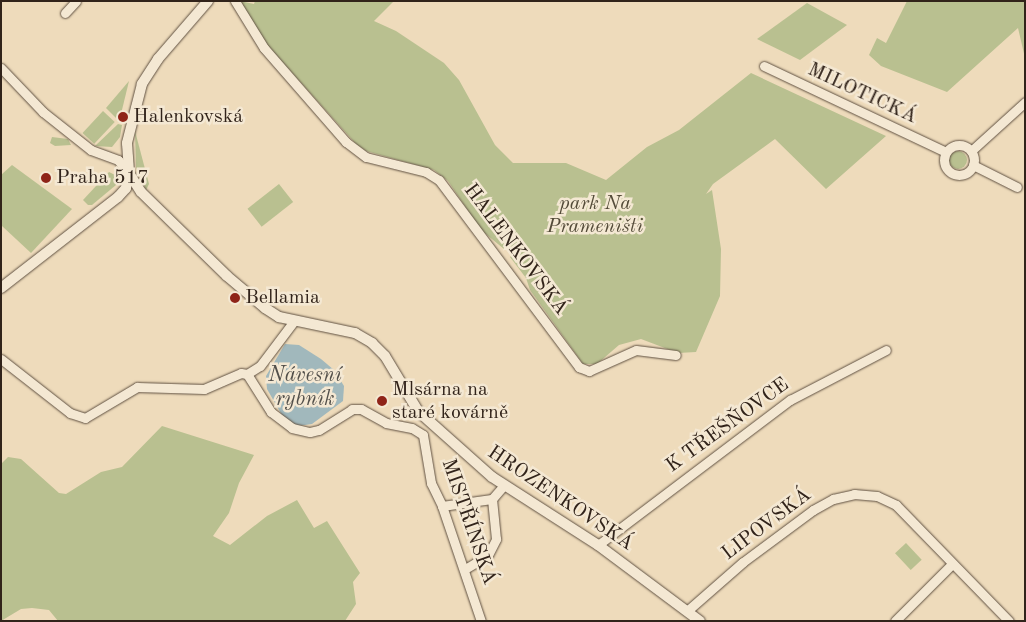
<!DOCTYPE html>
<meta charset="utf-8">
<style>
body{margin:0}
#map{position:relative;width:1026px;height:622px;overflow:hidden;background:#eedbbb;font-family:"Old Standard TT",serif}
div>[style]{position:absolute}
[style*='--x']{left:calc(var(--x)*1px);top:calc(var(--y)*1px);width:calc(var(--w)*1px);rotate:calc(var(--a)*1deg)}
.green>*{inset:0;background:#b9c090;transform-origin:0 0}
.round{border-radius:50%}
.water>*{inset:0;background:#a1b8bc}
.roads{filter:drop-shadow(0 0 1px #605142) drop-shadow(0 0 1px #605142)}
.minor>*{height:9px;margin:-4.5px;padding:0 4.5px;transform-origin:4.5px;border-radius:4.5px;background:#f4e8d3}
.minor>.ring{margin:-4.5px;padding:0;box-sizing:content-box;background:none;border:9px solid #f4e8d3;border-radius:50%}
.tertiary>*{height:10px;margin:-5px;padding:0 5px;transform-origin:5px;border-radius:5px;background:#f4e8d3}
.dots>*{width:14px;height:14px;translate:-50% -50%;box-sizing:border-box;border:2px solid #f4e8d3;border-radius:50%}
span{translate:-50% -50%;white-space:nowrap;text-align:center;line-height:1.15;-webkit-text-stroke:5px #f4e8d3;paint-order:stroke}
.street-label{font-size:20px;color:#31231a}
.poi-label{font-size:20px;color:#31231a}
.left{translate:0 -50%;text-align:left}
.park-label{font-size:20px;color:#534a38;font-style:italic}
.water-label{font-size:21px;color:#53504b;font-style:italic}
.frame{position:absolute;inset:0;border:2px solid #31231a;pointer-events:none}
</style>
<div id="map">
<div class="green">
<div style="clip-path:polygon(240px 1px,254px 4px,255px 1px,394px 1px,374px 21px,396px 31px,444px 63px,459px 80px,495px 145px,513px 163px,566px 163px,606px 180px,647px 147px,679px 130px,751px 73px,886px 136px,826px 189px,775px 139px,713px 184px,706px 194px,712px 190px,721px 249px,720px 296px,696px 352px,678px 353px,641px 339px,619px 345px,597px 364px,583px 364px,530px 290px,526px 278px,510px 257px,515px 253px,508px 247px,504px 249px,481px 230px,448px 181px,434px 170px,366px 151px,356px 144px,268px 46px)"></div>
<div style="clip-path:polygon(907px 1px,1025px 1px,1025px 58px,1018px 28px,947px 92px,881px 66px,869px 55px,877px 38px,886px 43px)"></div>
<div style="clip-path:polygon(807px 3px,847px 25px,800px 60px,757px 39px)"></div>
<div style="clip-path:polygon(129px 81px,121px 114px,116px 118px,106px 108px)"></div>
<div style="left:103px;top:111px;width:16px;height:30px;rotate:43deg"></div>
<div style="clip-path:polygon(118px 124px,122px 125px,120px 137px,112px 147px,95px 146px)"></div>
<div style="clip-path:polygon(135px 131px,149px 184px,146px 190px,136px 167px)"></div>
<div style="clip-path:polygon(52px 137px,68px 139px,71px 145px,55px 146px,50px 143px)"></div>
<div class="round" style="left:949px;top:151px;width:18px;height:18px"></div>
<div style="clip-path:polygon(12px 165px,72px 209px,31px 253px,2px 226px,1px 175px)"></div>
<div style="clip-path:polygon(109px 172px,119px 177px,116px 185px,92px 205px,88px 205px,83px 200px)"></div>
<div style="left:279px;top:184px;width:23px;height:40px;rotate:52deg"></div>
<div style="clip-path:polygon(162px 426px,254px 455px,239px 483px,229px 513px,213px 536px,230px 545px,267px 516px,297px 500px,314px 528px,327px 521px,360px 573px,353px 582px,356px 604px,345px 621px,58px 621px,49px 610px,32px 608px,21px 609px,1px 621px,1px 464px,8px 457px,21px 459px,59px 493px,66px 494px,101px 472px,122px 467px)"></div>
<div style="left:906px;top:543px;width:23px;height:15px;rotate:47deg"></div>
</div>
<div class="water">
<div style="clip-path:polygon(285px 344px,299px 345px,321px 359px,334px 370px,344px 386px,343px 401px,312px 424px,298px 426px,283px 417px,267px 389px,266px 376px)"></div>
</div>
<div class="roads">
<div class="minor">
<div style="--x:235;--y:1;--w:55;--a:58.3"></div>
<div style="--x:264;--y:48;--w:125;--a:48.9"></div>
<div style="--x:346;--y:142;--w:25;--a:37"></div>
<div style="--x:366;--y:157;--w:62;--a:14"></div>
<div style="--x:426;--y:172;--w:15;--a:32"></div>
<div style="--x:439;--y:180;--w:234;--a:53.2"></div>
<div style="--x:579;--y:367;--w:11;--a:22"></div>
<div style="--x:589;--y:371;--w:51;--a:-24.1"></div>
<div style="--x:636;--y:350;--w:40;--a:7.1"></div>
<div style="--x:65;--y:13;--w:16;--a:-47"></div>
<div style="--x:764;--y:66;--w:201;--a:25.3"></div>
<div style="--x:1;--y:68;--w:61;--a:46.3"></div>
<div style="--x:43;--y:112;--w:61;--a:38.4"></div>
<div style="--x:91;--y:150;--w:29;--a:20"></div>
<div style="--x:118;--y:160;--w:17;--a:50"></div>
<div class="ring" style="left:944px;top:145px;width:21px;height:21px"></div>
<div style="--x:971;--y:151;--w:73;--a:-42.2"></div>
<div style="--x:973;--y:165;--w:49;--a:26.6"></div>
<div style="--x:1;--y:359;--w:88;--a:38"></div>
<div style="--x:70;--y:413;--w:16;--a:18"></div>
<div style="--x:85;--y:418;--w:61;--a:-30.8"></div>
<div style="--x:137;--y:387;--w:67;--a:1.7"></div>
<div style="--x:204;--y:389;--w:40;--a:-23.4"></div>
<div style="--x:241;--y:373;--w:6;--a:9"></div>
<div style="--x:247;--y:374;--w:15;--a:-32"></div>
<div style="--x:260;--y:366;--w:56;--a:-52.9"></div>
<div style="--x:247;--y:374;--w:45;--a:57.7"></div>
<div style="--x:271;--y:412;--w:26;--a:37"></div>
<div style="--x:292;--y:428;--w:18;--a:13"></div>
<div style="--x:310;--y:432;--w:9;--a:-13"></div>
<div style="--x:319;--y:430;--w:39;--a:-32"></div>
<div style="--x:352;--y:409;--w:9;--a:0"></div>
<div style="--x:361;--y:409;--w:29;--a:29"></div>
<div style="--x:386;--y:423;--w:26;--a:11"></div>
<div style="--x:412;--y:428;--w:13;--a:32"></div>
<div style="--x:423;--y:435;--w:49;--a:80.5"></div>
<div style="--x:431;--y:483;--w:25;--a:64"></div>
<div style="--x:442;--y:506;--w:121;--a:71.3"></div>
<div style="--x:442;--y:506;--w:50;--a:-8"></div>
<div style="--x:598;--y:545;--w:241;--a:-37.1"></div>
<div style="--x:790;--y:400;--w:108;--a:-27.5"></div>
<div style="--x:465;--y:569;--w:27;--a:-31"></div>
<div style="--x:488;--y:555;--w:18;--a:-63"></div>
<div style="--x:496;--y:539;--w:40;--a:-95.7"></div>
<div style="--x:492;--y:499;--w:18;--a:-49"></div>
<div style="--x:687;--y:611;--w:74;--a:-41.2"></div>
<div style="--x:743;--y:562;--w:87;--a:-36.6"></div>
<div style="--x:813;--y:510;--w:23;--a:-29"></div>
<div style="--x:833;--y:499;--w:22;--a:-13"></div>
<div style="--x:854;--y:494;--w:23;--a:5"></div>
<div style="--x:877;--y:496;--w:21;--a:25"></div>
<div style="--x:896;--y:505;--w:162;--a:45.8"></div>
<div style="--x:895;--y:621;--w:81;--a:-45"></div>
</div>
<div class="tertiary">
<div style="--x:208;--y:1;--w:77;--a:130.8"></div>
<div style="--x:158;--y:59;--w:30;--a:123"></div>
<div style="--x:142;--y:84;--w:61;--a:104.3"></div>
<div style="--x:127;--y:143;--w:30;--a:86"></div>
<div style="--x:129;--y:173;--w:22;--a:58"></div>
<div style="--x:141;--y:192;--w:120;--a:44.3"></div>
<div style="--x:227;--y:276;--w:50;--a:40.1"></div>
<div style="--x:265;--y:308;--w:17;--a:33"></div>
<div style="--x:279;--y:317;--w:78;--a:11.9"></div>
<div style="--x:355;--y:333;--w:20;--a:30"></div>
<div style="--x:372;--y:343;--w:18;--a:45"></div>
<div style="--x:385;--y:356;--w:64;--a:59"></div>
<div style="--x:418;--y:411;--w:99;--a:41.7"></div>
<div style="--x:492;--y:477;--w:126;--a:32.7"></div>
<div style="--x:598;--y:545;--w:127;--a:36.7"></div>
<div style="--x:1;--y:288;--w:148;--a:-37.9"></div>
<div style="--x:118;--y:197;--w:12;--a:-48"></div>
<div style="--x:126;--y:188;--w:15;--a:-79"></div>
</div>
</div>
<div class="dots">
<div style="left:123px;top:117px;background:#8f2418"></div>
<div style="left:46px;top:178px;background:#8f2418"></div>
<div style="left:235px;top:298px;background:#8f2418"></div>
<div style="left:382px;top:401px;background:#8f2418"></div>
</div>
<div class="street-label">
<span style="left:862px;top:94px;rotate:25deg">MILOTICKÁ</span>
<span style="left:515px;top:250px;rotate:53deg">HALENKOVSKÁ</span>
<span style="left:728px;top:426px;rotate:-36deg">K TŘEŠŇOVCE</span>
<span style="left:560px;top:499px;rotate:34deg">HROZENKOVSKÁ</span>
<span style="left:468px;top:522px;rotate:71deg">MISTŘÍNSKÁ</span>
<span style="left:767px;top:525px;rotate:-37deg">LIPOVSKÁ</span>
</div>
<div class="poi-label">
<span class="left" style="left:133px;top:117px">Halenkovská</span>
<span class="left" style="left:56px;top:178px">Praha 517</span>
<span class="left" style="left:245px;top:298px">Bellamia</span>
<span class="left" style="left:392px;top:402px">Mlsárna na<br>staré kovárně</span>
</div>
<div class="park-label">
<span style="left:595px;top:216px">park Na<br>Prameništi</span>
</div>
<div class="water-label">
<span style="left:305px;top:388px">Návesní<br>rybník</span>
</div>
<div class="frame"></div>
</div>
